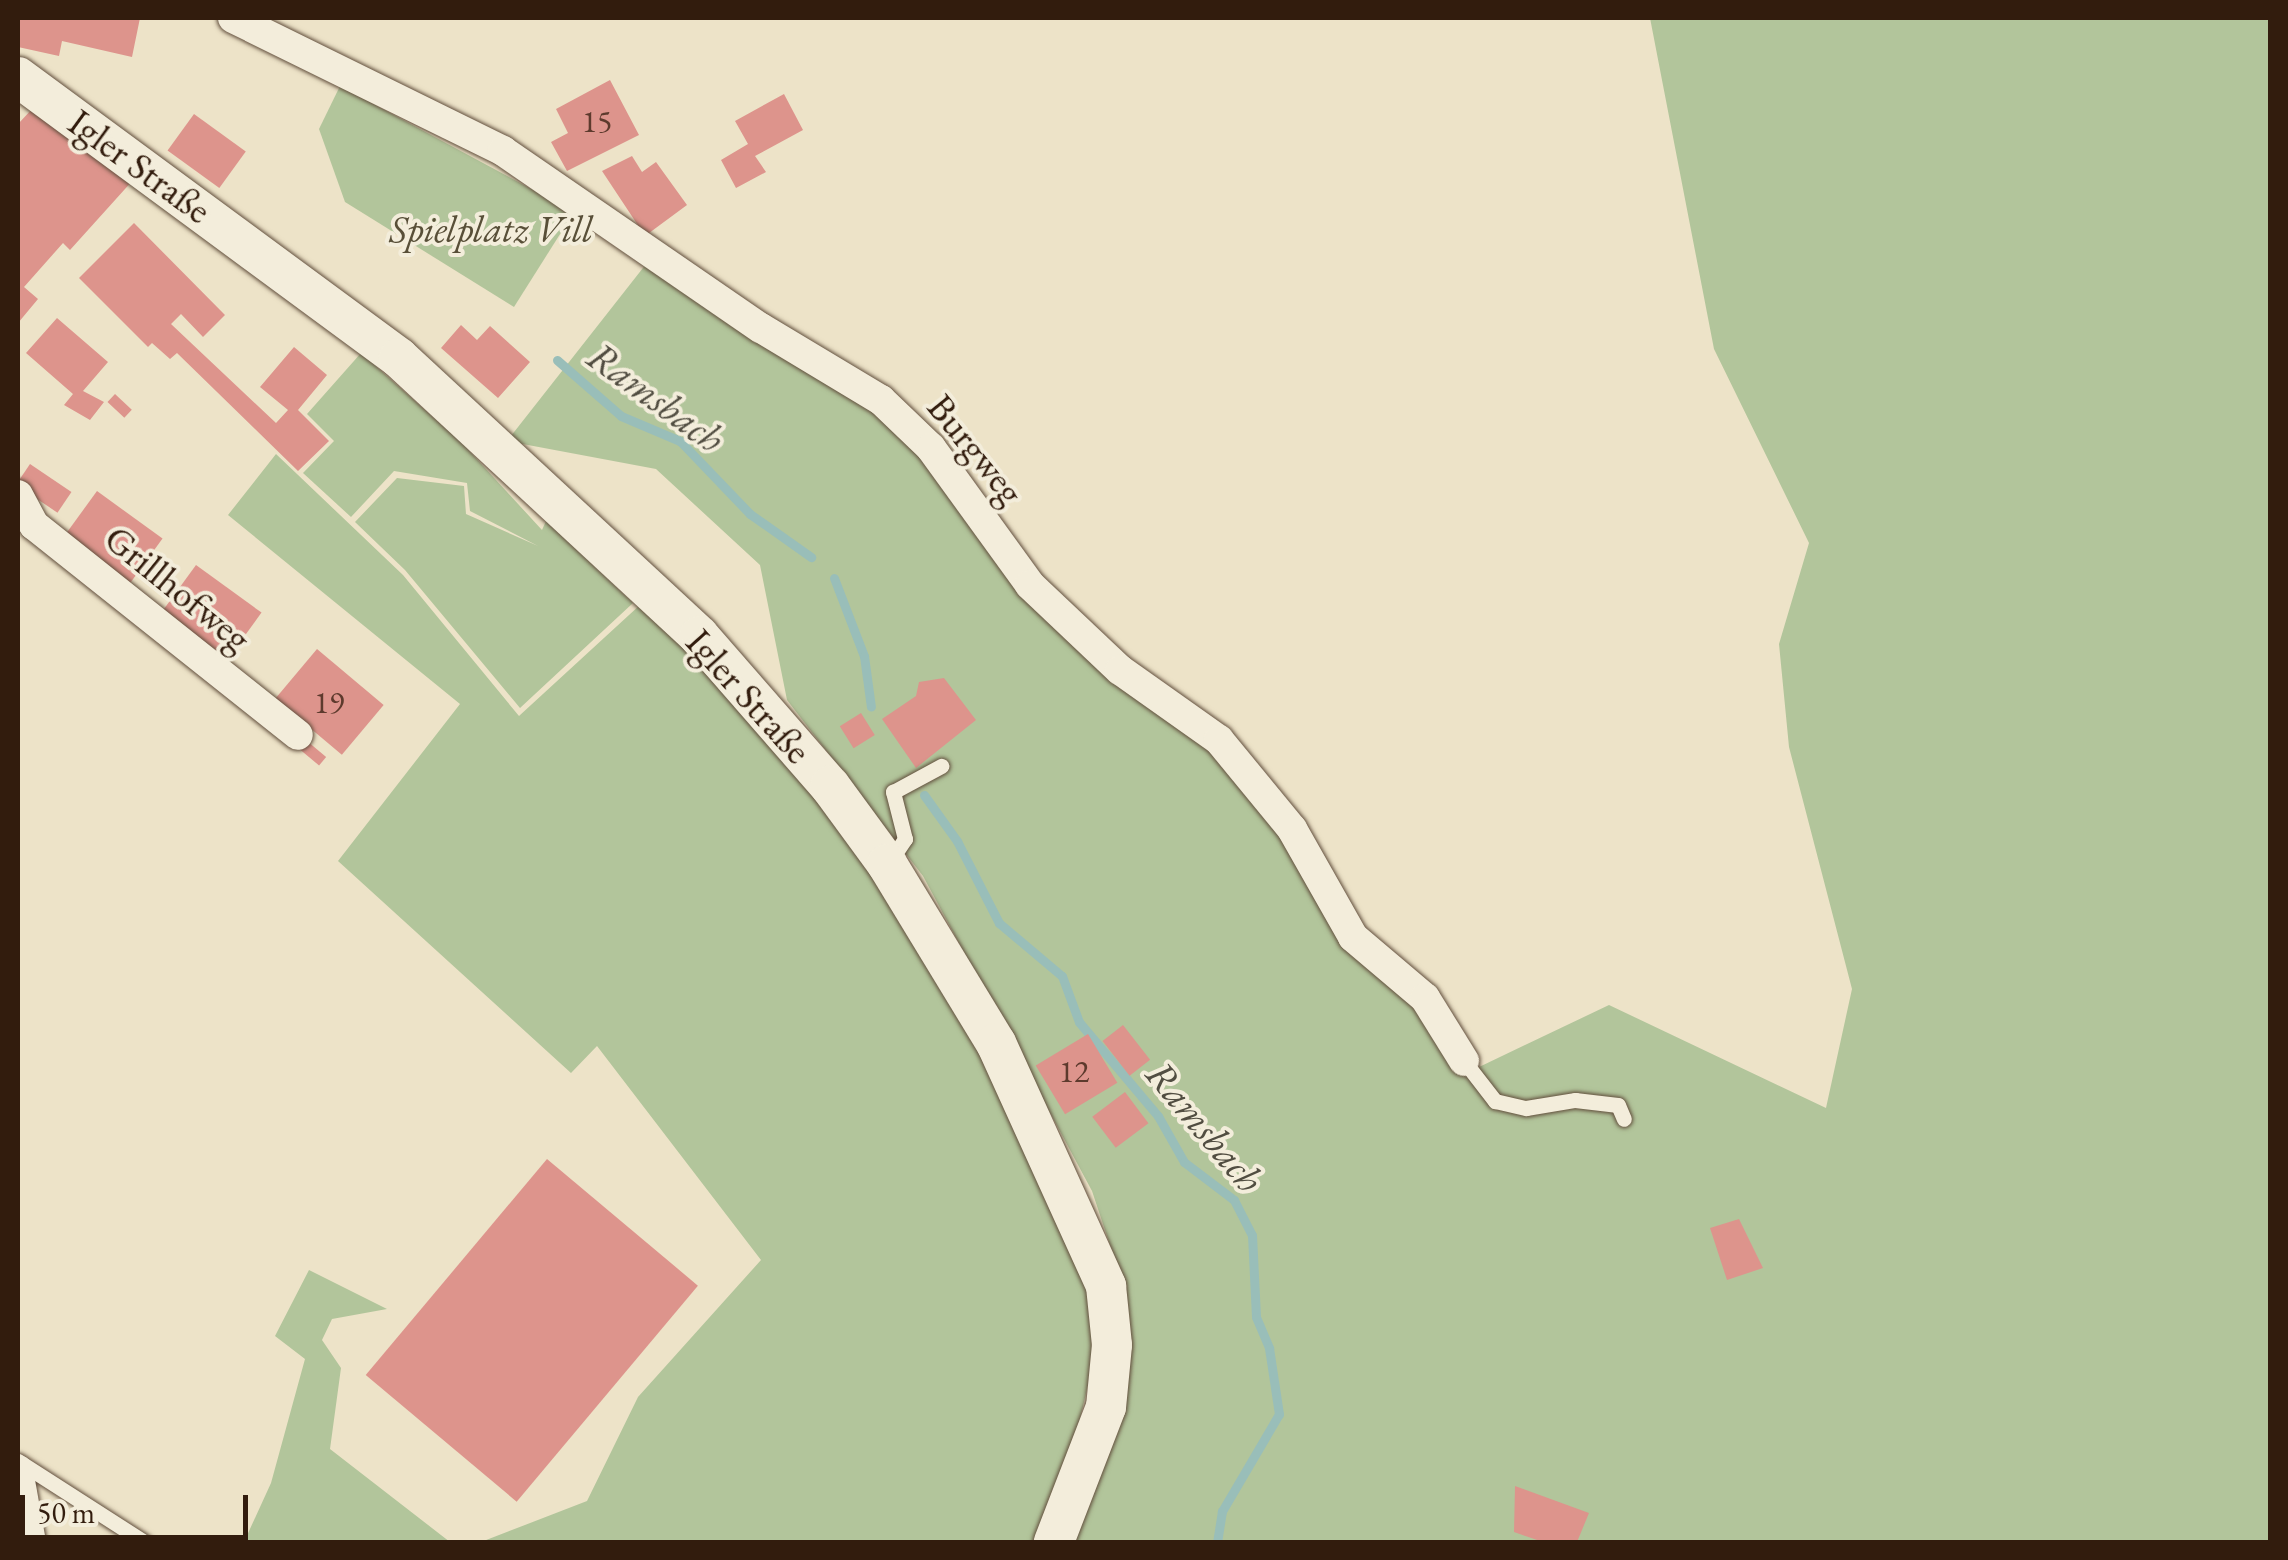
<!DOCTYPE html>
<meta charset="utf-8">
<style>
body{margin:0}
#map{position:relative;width:2288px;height:1560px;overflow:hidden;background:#ede3c8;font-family:"EB Garamond",serif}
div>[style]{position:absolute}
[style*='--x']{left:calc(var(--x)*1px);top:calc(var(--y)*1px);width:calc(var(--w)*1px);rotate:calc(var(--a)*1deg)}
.green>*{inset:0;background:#b2c59b}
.stream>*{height:9px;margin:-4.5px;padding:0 4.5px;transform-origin:4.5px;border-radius:4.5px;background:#99beb9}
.building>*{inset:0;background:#dd948c;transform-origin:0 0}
.roads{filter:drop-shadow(0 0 2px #614e3c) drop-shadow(0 0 2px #614e3c)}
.lane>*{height:15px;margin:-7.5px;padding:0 7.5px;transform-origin:7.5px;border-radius:7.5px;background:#f3eddb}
.street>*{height:30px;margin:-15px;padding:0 15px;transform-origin:15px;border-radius:15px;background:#f3eddb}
.secondary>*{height:40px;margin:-20px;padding:0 20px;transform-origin:20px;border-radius:20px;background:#f3eddb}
span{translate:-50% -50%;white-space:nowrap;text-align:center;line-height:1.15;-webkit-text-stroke:8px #f3eddb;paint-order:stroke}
.number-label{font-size:32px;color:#5d3a2d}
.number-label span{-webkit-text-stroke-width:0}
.street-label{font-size:38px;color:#321c0d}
.park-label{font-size:38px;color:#584f38;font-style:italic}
.water-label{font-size:40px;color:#514d41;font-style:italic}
.frame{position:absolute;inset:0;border:20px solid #321c0d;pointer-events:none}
.scale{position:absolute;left:20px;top:1495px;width:228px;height:45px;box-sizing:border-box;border:5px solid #321c0d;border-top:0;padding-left:12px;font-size:30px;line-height:35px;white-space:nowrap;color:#321c0d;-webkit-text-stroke:8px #f3eddb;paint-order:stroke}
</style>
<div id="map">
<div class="green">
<div style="clip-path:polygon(1650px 18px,2270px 18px,2270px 1542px,481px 1542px,587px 1501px,638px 1397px,761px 1260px,597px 1046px,571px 1073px,338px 861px,460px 704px,228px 515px,276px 454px,403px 575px,519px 716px,641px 604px,736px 702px,817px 795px,927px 955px,1004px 1091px,1082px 1266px,1098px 1342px,1080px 1419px,1127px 1401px,1127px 1296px,1092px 1191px,923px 876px,787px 700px,760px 565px,656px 469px,507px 441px,650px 259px,862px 395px,914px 443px,980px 529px,1210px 741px,1477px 1068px,1609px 1005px,1826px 1108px,1852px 989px,1789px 747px,1779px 644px,1809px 543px,1714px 349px)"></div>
<div style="clip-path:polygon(340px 86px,574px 212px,514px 307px,345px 202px,319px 129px)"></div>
<div style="clip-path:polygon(361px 353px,462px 443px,542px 530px,546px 521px,633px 603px,520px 708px,405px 570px,355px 522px,397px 478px,464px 486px,466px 514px,538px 546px,470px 511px,467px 483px,394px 471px,351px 517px,303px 473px,334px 441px,307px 414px)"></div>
<div style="clip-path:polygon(309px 1270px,387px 1309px,332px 1319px,322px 1340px,341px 1368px,330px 1449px,450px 1542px,244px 1542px,271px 1483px,305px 1359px,275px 1336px)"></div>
</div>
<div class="stream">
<div style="--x:557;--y:360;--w:85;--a:41.2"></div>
<div style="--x:621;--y:416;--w:64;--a:23"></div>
<div style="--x:680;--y:441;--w:101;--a:46.2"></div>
<div style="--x:750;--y:514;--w:75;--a:35.2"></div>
<div style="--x:834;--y:578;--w:84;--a:69"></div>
<div style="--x:864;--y:656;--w:51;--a:82.2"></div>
<div style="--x:924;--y:795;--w:57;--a:54.3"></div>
<div style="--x:957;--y:841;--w:92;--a:62.9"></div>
<div style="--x:999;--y:923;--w:82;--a:40.1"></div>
<div style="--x:1062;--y:976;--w:49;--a:69.7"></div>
<div style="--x:1079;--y:1022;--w:123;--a:50"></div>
<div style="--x:1158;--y:1116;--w:53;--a:60.5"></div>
<div style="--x:1184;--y:1162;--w:63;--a:37.2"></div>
<div style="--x:1234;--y:1200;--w:39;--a:63"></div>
<div style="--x:1252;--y:1235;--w:82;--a:87.2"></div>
<div style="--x:1256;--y:1317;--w:34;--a:67"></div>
<div style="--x:1269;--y:1348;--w:67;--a:81.4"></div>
<div style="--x:1279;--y:1414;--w:113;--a:120.4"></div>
<div style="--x:1222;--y:1511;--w:31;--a:99"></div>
</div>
<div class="building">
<div style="clip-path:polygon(18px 18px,140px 18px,132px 57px,62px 41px,59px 56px,18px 47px)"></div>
<div style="clip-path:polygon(610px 80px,639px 135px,567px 171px,551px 142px,568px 133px,556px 109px)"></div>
<div style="clip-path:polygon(784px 94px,803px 130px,755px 156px,766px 172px,736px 188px,721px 160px,748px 144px,735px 121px)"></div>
<div style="clip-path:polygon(34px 107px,134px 179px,70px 250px,63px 243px,24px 287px,38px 299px,18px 323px,18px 124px)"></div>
<div style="left:194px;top:114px;width:64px;height:45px;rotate:36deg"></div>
<div style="clip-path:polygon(632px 156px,642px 172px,656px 162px,687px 205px,645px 236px,602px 171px)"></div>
<div style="clip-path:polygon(134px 223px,225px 315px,203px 337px,181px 314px,171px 324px,276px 423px,288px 410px,260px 387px,294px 347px,327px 375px,298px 410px,329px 441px,298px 471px,177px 353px,170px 359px,152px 343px,148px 347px,79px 278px)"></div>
<div style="clip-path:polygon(57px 318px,108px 362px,83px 391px,104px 402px,90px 420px,64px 405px,73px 394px,26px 353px)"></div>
<div style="clip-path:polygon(461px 325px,477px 340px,490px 326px,530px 362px,498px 398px,441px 348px)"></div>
<div style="left:115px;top:394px;width:23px;height:11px;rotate:43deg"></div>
<div style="left:30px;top:464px;width:50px;height:25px;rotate:34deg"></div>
<div style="left:97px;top:491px;width:81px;height:59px;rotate:36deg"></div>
<div style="left:196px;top:565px;width:81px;height:57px;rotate:36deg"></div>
<div style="left:317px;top:649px;width:87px;height:65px;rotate:40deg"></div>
<div style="clip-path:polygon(944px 678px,976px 720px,916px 768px,882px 719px,916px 696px,919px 682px)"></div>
<div style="left:861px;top:713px;width:26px;height:25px;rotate:58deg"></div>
<div style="left:307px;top:741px;width:25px;height:11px;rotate:40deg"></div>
<div style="left:1123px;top:1025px;width:44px;height:26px;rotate:52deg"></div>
<div style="left:1088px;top:1034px;width:57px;height:61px;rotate:59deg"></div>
<div style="left:1125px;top:1092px;width:39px;height:41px;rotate:53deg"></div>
<div style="left:547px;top:1159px;width:197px;height:282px;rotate:40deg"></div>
<div style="clip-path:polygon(1739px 1219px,1763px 1268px,1727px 1280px,1710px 1228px)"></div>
<div style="clip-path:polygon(1515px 1486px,1589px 1513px,1577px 1542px,1543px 1542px,1514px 1532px)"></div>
</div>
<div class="roads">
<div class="lane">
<div style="--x:890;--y:861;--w:27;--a:-56"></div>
<div style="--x:905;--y:839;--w:49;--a:-104.3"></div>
<div style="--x:893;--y:792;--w:55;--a:-28.4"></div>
<div style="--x:1464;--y:1061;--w:51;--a:52.2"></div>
<div style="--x:1495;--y:1101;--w:32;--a:13"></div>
<div style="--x:1526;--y:1108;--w:50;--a:-9.3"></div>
<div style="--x:1575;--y:1100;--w:43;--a:6.6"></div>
<div style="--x:1618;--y:1105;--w:15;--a:67"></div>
<div style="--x:18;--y:1461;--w:150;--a:32.7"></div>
</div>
<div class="street">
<div style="--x:233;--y:18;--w:301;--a:26.2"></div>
<div style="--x:503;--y:151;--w:313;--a:34.5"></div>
<div style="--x:761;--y:328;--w:140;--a:31"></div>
<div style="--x:881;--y:400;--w:69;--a:43.8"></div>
<div style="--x:931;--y:448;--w:169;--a:54.1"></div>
<div style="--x:1030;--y:585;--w:124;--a:43.4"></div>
<div style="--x:1120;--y:670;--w:121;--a:35.3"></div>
<div style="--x:1219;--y:740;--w:115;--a:50.6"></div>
<div style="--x:1292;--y:829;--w:124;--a:60.5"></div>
<div style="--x:1353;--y:937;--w:94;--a:40.3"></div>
<div style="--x:1425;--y:998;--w:74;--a:58.2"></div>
<div style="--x:18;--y:495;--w:34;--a:62"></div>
<div style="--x:34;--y:525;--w:337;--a:38.5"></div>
<div style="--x:18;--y:1470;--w:73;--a:79.8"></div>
</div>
<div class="secondary">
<div style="--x:18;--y:77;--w:473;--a:36.4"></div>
<div style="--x:399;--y:358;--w:409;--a:42.8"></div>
<div style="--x:699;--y:636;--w:199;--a:48.9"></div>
<div style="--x:830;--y:786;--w:97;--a:53.8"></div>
<div style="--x:887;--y:864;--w:210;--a:58.7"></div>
<div style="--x:996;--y:1043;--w:267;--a:65.6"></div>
<div style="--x:1106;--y:1286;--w:59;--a:84.2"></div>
<div style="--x:1112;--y:1345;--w:62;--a:95.5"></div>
<div style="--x:1106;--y:1407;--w:145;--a:111.1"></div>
</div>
</div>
<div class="number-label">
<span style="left:597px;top:121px">15</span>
<span style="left:329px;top:702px">19</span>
<span style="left:1074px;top:1071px">12</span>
</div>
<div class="street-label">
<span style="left:140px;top:166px;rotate:36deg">Igler Straße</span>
<span style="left:976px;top:449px;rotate:51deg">Burgweg</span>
<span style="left:178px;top:588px;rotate:39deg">Grillhofweg</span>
<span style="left:749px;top:696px;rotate:48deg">Igler Straße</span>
</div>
<div class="park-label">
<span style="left:491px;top:229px">Spielplatz Vill</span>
</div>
<div class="water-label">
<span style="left:656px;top:397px;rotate:36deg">Ramsbach</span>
<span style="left:1205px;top:1126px;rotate:50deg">Ramsbach</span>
</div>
<div class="frame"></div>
<div class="scale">50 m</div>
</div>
